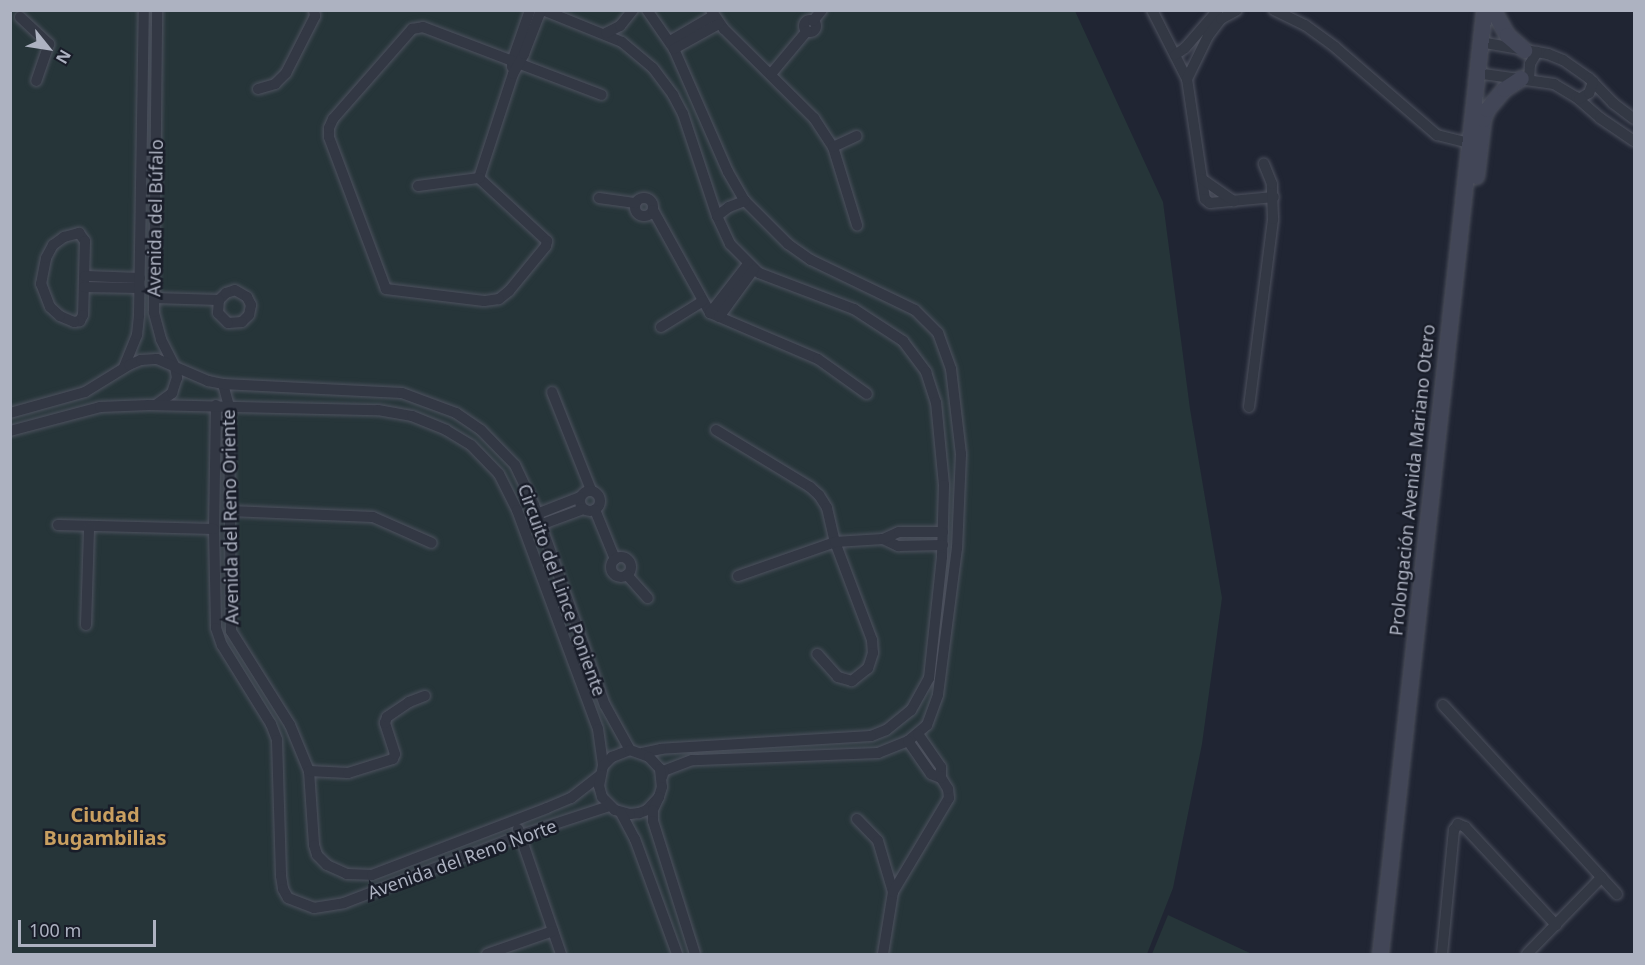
<!DOCTYPE html>
<meta charset="utf-8">
<style>
body{margin:0}
#map{position:relative;width:1645px;height:965px;overflow:hidden;background:#202533;font-family:"Noto Sans",sans-serif}
div>[style]{position:absolute}
[style*='--x']{left:calc(var(--x)*1px);top:calc(var(--y)*1px);width:calc(var(--w)*1px);rotate:calc(var(--a)*1deg)}
.green>*{inset:0;background:#263539}
.roads{filter:drop-shadow(0 0 2px #4e525f) drop-shadow(0 0 2px #4e525f)}
.street>*{height:10px;margin:-5px;padding:0 5px;transform-origin:5px;border-radius:5px;background:#333844}
.street>.ring{margin:-5px;padding:0;box-sizing:content-box;background:none;border:10px solid #333844;border-radius:50%}
.secondary>*{height:15px;margin:-7.5px;padding:0 7.5px;transform-origin:7.5px;border-radius:7.5px;background:#424657}
span{translate:-50% -50%;white-space:nowrap;text-align:center;line-height:1.15;-webkit-text-stroke:5px #191d29;paint-order:stroke}
.street-label{font-size:18px;color:#adb2c1}
.neighbourhood-label{font-size:20px;color:#c99f60;font-weight:700}
.frame{position:absolute;inset:0;border:12px solid #adb2c1;pointer-events:none}
.north{position:absolute;left:18px;top:18px;width:60px;height:60px;-webkit-text-stroke:4px #191d29;paint-order:stroke;rotate:120deg;font-size:16px;font-weight:700;line-height:24px;text-align:center;color:#adb2c1}
.north::after{content:'';display:block;margin:auto;width:21px;height:27px;background:#adb2c1;clip-path:polygon(50% 0,100% 100%,50% 72%,0 100%)}
.scale{position:absolute;left:18px;top:920px;width:138px;height:27px;box-sizing:border-box;border:3px solid #adb2c1;border-top:0;padding-left:8px;font-size:18px;line-height:21px;white-space:nowrap;color:#adb2c1;-webkit-text-stroke:4px #191d29;paint-order:stroke}
</style>
<div id="map">
<div class="green">
<div style="clip-path:polygon(10px 11px,1075px 11px,1163px 202px,1190px 409px,1222px 598px,1202px 744px,1173px 888px,1147px 954px,11px 954px)"></div>
<div style="clip-path:polygon(1168px 915px,1252px 954px,1152px 954px)"></div>
</div>
<div class="roads">
<div class="street">
<div style="--x:543;--y:10;--w:85;--a:22.1"></div>
<div style="--x:622;--y:42;--w:40;--a:40"></div>
<div style="--x:653;--y:68;--w:34;--a:53"></div>
<div style="--x:673;--y:95;--w:21;--a:62"></div>
<div style="--x:683;--y:114;--w:108;--a:71.6"></div>
<div style="--x:717;--y:216;--w:31;--a:65"></div>
<div style="--x:730;--y:244;--w:41;--a:45"></div>
<div style="--x:759;--y:273;--w:102;--a:20.8"></div>
<div style="--x:854;--y:309;--w:59;--a:33.1"></div>
<div style="--x:903;--y:341;--w:39;--a:53"></div>
<div style="--x:926;--y:372;--w:32;--a:72"></div>
<div style="--x:936;--y:402;--w:83;--a:84.5"></div>
<div style="--x:944;--y:485;--w:72;--a:91.6"></div>
<div style="--x:942;--y:557;--w:122;--a:96.1"></div>
<div style="--x:929;--y:678;--w:37;--a:119"></div>
<div style="--x:911;--y:710;--w:32;--a:141"></div>
<div style="--x:886;--y:730;--w:16;--a:158"></div>
<div style="--x:871;--y:736;--w:210;--a:176.5"></div>
<div style="--x:661;--y:749;--w:19;--a:168"></div>
<div style="--x:647;--y:10;--w:47;--a:55.3"></div>
<div style="--x:674;--y:49;--w:134;--a:66.3"></div>
<div style="--x:728;--y:172;--w:34;--a:60"></div>
<div style="--x:745;--y:201;--w:61;--a:45"></div>
<div style="--x:788;--y:244;--w:28;--a:35"></div>
<div style="--x:811;--y:260;--w:115;--a:25.7"></div>
<div style="--x:915;--y:310;--w:33;--a:45"></div>
<div style="--x:938;--y:333;--w:38;--a:70"></div>
<div style="--x:951;--y:369;--w:86;--a:83.3"></div>
<div style="--x:961;--y:454;--w:94;--a:92.4"></div>
<div style="--x:957;--y:548;--w:148;--a:97.4"></div>
<div style="--x:938;--y:695;--w:32;--a:110"></div>
<div style="--x:927;--y:725;--w:25;--a:140"></div>
<div style="--x:908;--y:741;--w:32;--a:158"></div>
<div style="--x:878;--y:753;--w:186;--a:177.8"></div>
<div style="--x:692;--y:760;--w:30;--a:159"></div>
<div style="--x:664;--y:771;--w:6;--a:108"></div>
<div style="--x:711;--y:10;--w:23;--a:56"></div>
<div style="--x:724;--y:29;--w:127;--a:44.7"></div>
<div style="--x:814;--y:118;--w:35;--a:57"></div>
<div style="--x:833;--y:147;--w:82;--a:72.9"></div>
<div style="--x:1152;--y:10;--w:77;--a:63.1"></div>
<div style="--x:1187;--y:79;--w:121;--a:81.5"></div>
<div style="--x:1205;--y:199;--w:6;--a:39"></div>
<div style="--x:1210;--y:203;--w:64;--a:-5.4"></div>
<div style="--x:1274;--y:10;--w:34;--a:26"></div>
<div style="--x:1305;--y:25;--w:37;--a:36"></div>
<div style="--x:1335;--y:47;--w:135;--a:40.8"></div>
<div style="--x:1437;--y:135;--w:33;--a:14"></div>
<div style="--x:20;--y:17;--w:40;--a:43"></div>
<div style="--x:49;--y:44;--w:39;--a:109"></div>
<div class="ring" style="left:804px;top:20px;width:2px;height:2px"></div>
<div style="--x:813;--y:21;--w:14;--a:-51"></div>
<div style="--x:606;--y:33;--w:16;--a:-27"></div>
<div style="--x:620;--y:26;--w:21;--a:-51"></div>
<div style="--x:670;--y:41;--w:50;--a:-30.2"></div>
<div style="--x:1480;--y:42;--w:69;--a:10"></div>
<div style="--x:1548;--y:54;--w:16;--a:22"></div>
<div style="--x:1563;--y:60;--w:32;--a:35"></div>
<div style="--x:1589;--y:78;--w:35;--a:46"></div>
<div style="--x:1613;--y:103;--w:26;--a:37"></div>
<div style="--x:674;--y:49;--w:51;--a:-29.1"></div>
<div style="--x:1175;--y:55;--w:12;--a:-35"></div>
<div style="--x:1185;--y:48;--w:50;--a:-49"></div>
<div style="--x:512;--y:67;--w:5;--a:-90"></div>
<div style="--x:512;--y:62;--w:55;--a:-70.9"></div>
<div style="--x:1476;--y:73;--w:79;--a:8"></div>
<div style="--x:1554;--y:84;--w:26;--a:31"></div>
<div style="--x:1576;--y:97;--w:32;--a:41"></div>
<div style="--x:1600;--y:118;--w:41;--a:34.1"></div>
<div style="--x:771;--y:74;--w:56;--a:-50.1"></div>
<div style="--x:1187;--y:79;--w:48;--a:-64"></div>
<div style="--x:1208;--y:36;--w:21;--a:-53"></div>
<div style="--x:1221;--y:19;--w:18;--a:-29"></div>
<div style="--x:1529;--y:79;--w:15;--a:-86"></div>
<div style="--x:1530;--y:64;--w:14;--a:-60"></div>
<div style="--x:258;--y:89;--w:18;--a:-16"></div>
<div style="--x:275;--y:84;--w:16;--a:-45"></div>
<div style="--x:286;--y:73;--w:64;--a:-63"></div>
<div style="--x:315;--y:16;--w:6;--a:-99"></div>
<div style="--x:1579;--y:99;--w:12;--a:-31"></div>
<div style="--x:1589;--y:93;--w:12;--a:-70"></div>
<div style="--x:833;--y:147;--w:26;--a:-25"></div>
<div style="--x:479;--y:178;--w:93;--a:42.8"></div>
<div style="--x:547;--y:241;--w:5;--a:101"></div>
<div style="--x:546;--y:246;--w:58;--a:129.4"></div>
<div style="--x:509;--y:291;--w:13;--a:141"></div>
<div style="--x:499;--y:299;--w:15;--a:172"></div>
<div style="--x:484;--y:301;--w:99;--a:-173"></div>
<div style="--x:386;--y:289;--w:162;--a:-110.6"></div>
<div style="--x:329;--y:137;--w:9;--a:-90"></div>
<div style="--x:329;--y:128;--w:10;--a:-66"></div>
<div style="--x:333;--y:119;--w:120;--a:-48.7"></div>
<div style="--x:412;--y:29;--w:11;--a:-10"></div>
<div style="--x:423;--y:27;--w:191;--a:20.8"></div>
<div style="--x:479;--y:178;--w:109;--a:-71.9"></div>
<div style="--x:513;--y:74;--w:23;--a:-61"></div>
<div style="--x:524;--y:54;--w:47;--a:-68.9"></div>
<div style="--x:1202;--y:179;--w:39;--a:35"></div>
<div style="--x:418;--y:186;--w:62;--a:-7.5"></div>
<div class="ring" style="left:635px;top:198px;width:8px;height:8px"></div>
<div style="--x:599;--y:198;--w:37;--a:8"></div>
<div style="--x:653;--y:210;--w:118;--a:61"></div>
<div style="--x:710;--y:313;--w:117;--a:23.1"></div>
<div style="--x:818;--y:359;--w:60;--a:35.5"></div>
<div style="--x:717;--y:216;--w:15;--a:-37"></div>
<div style="--x:729;--y:207;--w:17;--a:-21"></div>
<div style="--x:79;--y:233;--w:10;--a:53"></div>
<div style="--x:85;--y:241;--w:74;--a:91.5"></div>
<div style="--x:83;--y:315;--w:7;--a:117"></div>
<div style="--x:80;--y:321;--w:6;--a:171"></div>
<div style="--x:74;--y:322;--w:15;--a:-157"></div>
<div style="--x:60;--y:316;--w:13;--a:-138"></div>
<div style="--x:50;--y:307;--w:25;--a:-111"></div>
<div style="--x:41;--y:284;--w:26;--a:-79"></div>
<div style="--x:46;--y:258;--w:15;--a:-62"></div>
<div style="--x:53;--y:245;--w:14;--a:-36"></div>
<div style="--x:64;--y:237;--w:16;--a:-15"></div>
<div style="--x:85;--y:276;--w:55;--a:2.1"></div>
<div style="--x:84;--y:287;--w:56;--a:1"></div>
<div style="--x:154;--y:298;--w:65;--a:1.8"></div>
<div style="--x:219;--y:300;--w:10;--a:-45"></div>
<div style="--x:226;--y:293;--w:9;--a:-18"></div>
<div style="--x:235;--y:290;--w:14;--a:30"></div>
<div style="--x:247;--y:297;--w:9;--a:63"></div>
<div style="--x:251;--y:305;--w:10;--a:101"></div>
<div style="--x:249;--y:315;--w:10;--a:135"></div>
<div style="--x:242;--y:322;--w:14;--a:176"></div>
<div style="--x:228;--y:323;--w:14;--a:-135"></div>
<div style="--x:218;--y:313;--w:13;--a:-86"></div>
<div style="--x:710;--y:313;--w:62;--a:-52.2"></div>
<div style="--x:719;--y:317;--w:59;--a:-53.9"></div>
<div style="--x:661;--y:327;--w:49;--a:-31.8"></div>
<div style="--x:124;--y:367;--w:35;--a:-68"></div>
<div style="--x:137;--y:335;--w:20;--a:-84"></div>
<div style="--x:139;--y:315;--w:305;--a:-89.1"></div>
<div style="--x:223;--y:384;--w:24;--a:75"></div>
<div style="--x:229;--y:407;--w:224;--a:89.5"></div>
<div style="--x:231;--y:631;--w:111;--a:57.9"></div>
<div style="--x:290;--y:725;--w:50;--a:67.6"></div>
<div style="--x:309;--y:771;--w:74;--a:86.1"></div>
<div style="--x:314;--y:845;--w:10;--a:73"></div>
<div style="--x:317;--y:855;--w:14;--a:45"></div>
<div style="--x:327;--y:865;--w:22;--a:24"></div>
<div style="--x:347;--y:874;--w:25;--a:2"></div>
<div style="--x:372;--y:875;--w:187;--a:-20.9"></div>
<div style="--x:547;--y:808;--w:26;--a:-23"></div>
<div style="--x:571;--y:798;--w:37;--a:-38"></div>
<div style="--x:552;--y:392;--w:105;--a:68.3"></div>
<div style="--x:157;--y:404;--w:19;--a:-36"></div>
<div style="--x:172;--y:393;--w:16;--a:-72"></div>
<div style="--x:177;--y:378;--w:11;--a:-100"></div>
<div style="--x:175;--y:367;--w:31;--a:-117"></div>
<div style="--x:161;--y:339;--w:28;--a:-105"></div>
<div style="--x:154;--y:312;--w:302;--a:-89.4"></div>
<div style="--x:216;--y:405;--w:124;--a:90.9"></div>
<div style="--x:214;--y:529;--w:99;--a:88.8"></div>
<div style="--x:216;--y:628;--w:18;--a:71"></div>
<div style="--x:222;--y:645;--w:93;--a:58.2"></div>
<div style="--x:271;--y:724;--w:17;--a:69"></div>
<div style="--x:277;--y:740;--w:136;--a:88.3"></div>
<div style="--x:281;--y:876;--w:13;--a:81"></div>
<div style="--x:283;--y:889;--w:10;--a:61"></div>
<div style="--x:288;--y:898;--w:28;--a:21"></div>
<div style="--x:314;--y:908;--w:30;--a:-9"></div>
<div style="--x:344;--y:903;--w:190;--a:-21"></div>
<div style="--x:521;--y:835;--w:93;--a:-18.2"></div>
<div style="--x:1249;--y:407;--w:190;--a:-82.7"></div>
<div style="--x:1273;--y:219;--w:35;--a:-92"></div>
<div style="--x:1272;--y:184;--w:22;--a:-112"></div>
<div style="--x:10;--y:413;--w:78;--a:-15.6"></div>
<div style="--x:85;--y:392;--w:52;--a:-31.5"></div>
<div style="--x:129;--y:365;--w:13;--a:-23"></div>
<div style="--x:141;--y:360;--w:16;--a:-4"></div>
<div style="--x:157;--y:359;--w:56;--a:23.3"></div>
<div style="--x:208;--y:381;--w:15;--a:11"></div>
<div style="--x:223;--y:384;--w:179;--a:2.9"></div>
<div style="--x:402;--y:393;--w:58;--a:20.3"></div>
<div style="--x:456;--y:413;--w:30;--a:34"></div>
<div style="--x:481;--y:430;--w:49;--a:45.8"></div>
<div style="--x:515;--y:465;--w:44;--a:64.6"></div>
<div style="--x:534;--y:505;--w:212;--a:70.5"></div>
<div style="--x:605;--y:705;--w:51;--a:60.9"></div>
<div style="--x:716;--y:430;--w:110;--a:31.2"></div>
<div style="--x:810;--y:487;--w:12;--a:42"></div>
<div style="--x:819;--y:495;--w:15;--a:58"></div>
<div style="--x:827;--y:508;--w:35;--a:77"></div>
<div style="--x:835;--y:542;--w:105;--a:69.3"></div>
<div style="--x:872;--y:640;--w:13;--a:86"></div>
<div style="--x:873;--y:653;--w:16;--a:108"></div>
<div style="--x:868;--y:668;--w:21;--a:141"></div>
<div style="--x:852;--y:681;--w:15;--a:-164"></div>
<div style="--x:838;--y:677;--w:31;--a:-132"></div>
<div style="--x:10;--y:431;--w:93;--a:-14.9"></div>
<div style="--x:100;--y:407;--w:49;--a:-2.3"></div>
<div style="--x:149;--y:405;--w:229;--a:1.3"></div>
<div style="--x:378;--y:410;--w:35;--a:10"></div>
<div style="--x:412;--y:416;--w:37;--a:22"></div>
<div style="--x:446;--y:430;--w:29;--a:31"></div>
<div style="--x:471;--y:445;--w:40;--a:46"></div>
<div style="--x:499;--y:474;--w:40;--a:63.4"></div>
<div style="--x:517;--y:510;--w:233;--a:69.7"></div>
<div style="--x:598;--y:729;--w:37;--a:82"></div>
<div class="ring" style="left:580px;top:491px;width:10px;height:10px"></div>
<div style="--x:595;--y:510;--w:53;--a:67.8"></div>
<div style="--x:230;--y:511;--w:143;--a:2.4"></div>
<div style="--x:373;--y:517;--w:64;--a:23.8"></div>
<div style="--x:537;--y:514;--w:46;--a:-21.6"></div>
<div style="--x:58;--y:525;--w:156;--a:1.5"></div>
<div style="--x:540;--y:525;--w:46;--a:-20.4"></div>
<div style="--x:883;--y:539;--w:17;--a:25"></div>
<div style="--x:898;--y:546;--w:45;--a:-1.3"></div>
<div class="ring" style="left:611px;top:557px;width:10px;height:10px"></div>
<div style="--x:627;--y:575;--w:31;--a:48"></div>
<div style="--x:738;--y:576;--w:103;--a:-19.3"></div>
<div style="--x:835;--y:542;--w:48;--a:-3.6"></div>
<div style="--x:883;--y:539;--w:17;--a:-24"></div>
<div style="--x:899;--y:532;--w:44;--a:0"></div>
<div style="--x:86;--y:625;--w:98;--a:-88.2"></div>
<div style="--x:1443;--y:705;--w:257;--a:47.4"></div>
<div style="--x:908;--y:741;--w:40;--a:55.1"></div>
<div style="--x:931;--y:774;--w:11;--a:22"></div>
<div style="--x:309;--y:771;--w:39;--a:3"></div>
<div style="--x:348;--y:773;--w:47;--a:-17.3"></div>
<div style="--x:393;--y:759;--w:5;--a:-68"></div>
<div style="--x:395;--y:754;--w:33;--a:-108"></div>
<div style="--x:385;--y:723;--w:6;--a:-72"></div>
<div style="--x:387;--y:717;--w:27;--a:-34"></div>
<div style="--x:409;--y:702;--w:17;--a:-21"></div>
<div style="--x:659;--y:797;--w:18;--a:133"></div>
<div style="--x:647;--y:810;--w:9;--a:159"></div>
<div style="--x:639;--y:813;--w:9;--a:174"></div>
<div style="--x:630;--y:814;--w:16;--a:-165"></div>
<div style="--x:615;--y:810;--w:18;--a:-135"></div>
<div style="--x:602;--y:797;--w:11;--a:-105"></div>
<div style="--x:599;--y:786;--w:20;--a:-79"></div>
<div style="--x:603;--y:766;--w:13;--a:-45"></div>
<div style="--x:612;--y:757;--w:19;--a:-21"></div>
<div style="--x:630;--y:750;--w:20;--a:20"></div>
<div style="--x:649;--y:757;--w:16;--a:47"></div>
<div style="--x:660;--y:769;--w:18;--a:84"></div>
<div style="--x:662;--y:787;--w:10;--a:107"></div>
<div style="--x:659;--y:797;--w:14;--a:115"></div>
<div style="--x:653;--y:810;--w:11;--a:90"></div>
<div style="--x:653;--y:821;--w:139;--a:72.5"></div>
<div style="--x:621;--y:813;--w:30;--a:62"></div>
<div style="--x:635;--y:839;--w:122;--a:69.9"></div>
<div style="--x:857;--y:819;--w:30;--a:46"></div>
<div style="--x:878;--y:841;--w:53;--a:73.6"></div>
<div style="--x:893;--y:892;--w:63;--a:99.2"></div>
<div style="--x:518;--y:829;--w:132;--a:71"></div>
<div style="--x:893;--y:892;--w:109;--a:-59.2"></div>
<div style="--x:949;--y:798;--w:9;--a:-96"></div>
<div style="--x:948;--y:789;--w:13;--a:-122"></div>
<div style="--x:941;--y:778;--w:11;--a:-90"></div>
<div style="--x:941;--y:767;--w:40;--a:-124.9"></div>
<div style="--x:487;--y:954;--w:70;--a:-19.2"></div>
<div style="--x:1442;--y:954;--w:125;--a:-84.5"></div>
<div style="--x:1454;--y:830;--w:7;--a:-56"></div>
<div style="--x:1458;--y:824;--w:8;--a:23"></div>
<div style="--x:1465;--y:827;--w:134;--a:47.1"></div>
<div style="--x:1527;--y:954;--w:107;--a:-45.8"></div>
</div>
<div class="secondary">
<div style="--x:1493;--y:10;--w:29;--a:61"></div>
<div style="--x:1507;--y:35;--w:23;--a:41"></div>
<div style="--x:1476;--y:176;--w:57;--a:-83"></div>
<div style="--x:1483;--y:119;--w:11;--a:-68"></div>
<div style="--x:1487;--y:109;--w:26;--a:-50"></div>
<div style="--x:1504;--y:89;--w:20;--a:-33"></div>
<div style="--x:1380;--y:954;--w:950;--a:-83.71"></div>
</div>
</div>
<div class="street-label">
<span style="left:155px;top:218px;rotate:-89deg">Avenida del Búfalo</span>
<span style="left:1412px;top:480px;rotate:-84deg">Prolongación Avenida Mariano Otero</span>
<span style="left:230px;top:517px;rotate:-91deg">Avenida del Reno Oriente</span>
<span style="left:562px;top:590px;rotate:70deg">Circuito del Lince Poniente</span>
<span style="left:462px;top:859px;rotate:-20deg">Avenida del Reno Norte</span>
</div>
<div class="neighbourhood-label">
<span style="left:105px;top:826px">Ciudad<br>Bugambilias</span>
</div>
<div class="frame"></div>
<div class="north">N</div>
<div class="scale">100 m</div>
</div>
